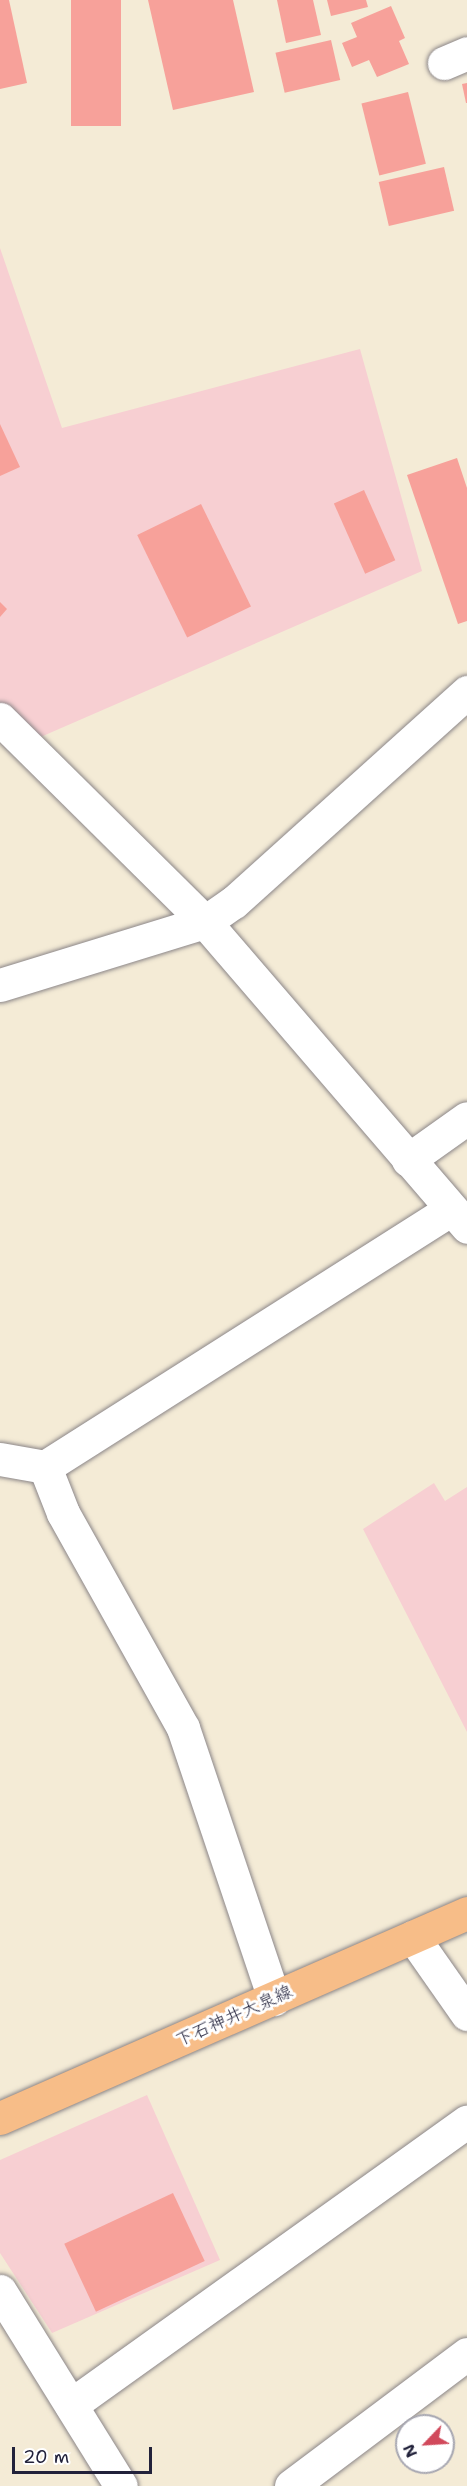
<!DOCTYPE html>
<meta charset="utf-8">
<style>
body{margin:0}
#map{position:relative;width:467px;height:2486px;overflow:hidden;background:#f4ebd6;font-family:"Shantell Sans","Klee One",sans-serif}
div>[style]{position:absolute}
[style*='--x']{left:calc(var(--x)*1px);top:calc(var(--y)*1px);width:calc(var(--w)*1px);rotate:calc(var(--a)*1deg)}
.built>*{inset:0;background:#f7cfd2}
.building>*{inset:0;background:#f7a19a;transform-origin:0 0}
.roads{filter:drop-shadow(0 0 2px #8b8688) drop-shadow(0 0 2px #8b8688)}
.minor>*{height:33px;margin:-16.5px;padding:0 16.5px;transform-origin:16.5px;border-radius:16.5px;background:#fff}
.major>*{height:33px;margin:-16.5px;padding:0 16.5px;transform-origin:16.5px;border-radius:16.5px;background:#f7bd88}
span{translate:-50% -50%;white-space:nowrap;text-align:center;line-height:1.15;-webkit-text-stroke:6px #fff;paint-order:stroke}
.street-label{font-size:18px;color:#22223b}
.north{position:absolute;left:395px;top:2414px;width:60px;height:60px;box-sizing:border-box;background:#fff;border:2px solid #a7a7b1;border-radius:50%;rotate:245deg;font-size:16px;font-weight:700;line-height:24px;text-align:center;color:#22223b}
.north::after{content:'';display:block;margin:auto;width:21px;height:27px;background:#d1495b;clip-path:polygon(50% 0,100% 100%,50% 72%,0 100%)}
.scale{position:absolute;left:12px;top:2447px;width:140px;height:27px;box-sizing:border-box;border:3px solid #22223b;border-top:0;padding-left:8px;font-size:18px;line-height:21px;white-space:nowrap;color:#22223b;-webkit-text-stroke:4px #fff;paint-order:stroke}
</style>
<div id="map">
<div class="built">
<div style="clip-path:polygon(0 248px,62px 428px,360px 349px,422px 571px,36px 739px,0 703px)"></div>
<div style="clip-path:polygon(434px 1483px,445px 1501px,467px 1487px,467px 1732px,363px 1529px)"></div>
<div style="clip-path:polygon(147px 2095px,220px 2260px,52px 2333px,0 2253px,0 2160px)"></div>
</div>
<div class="building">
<div style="clip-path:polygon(0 0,9px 0,27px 83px,0 89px)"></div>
<div style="left:71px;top:0;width:50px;height:126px"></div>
<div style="clip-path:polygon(148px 0,233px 0,254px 92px,173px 110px)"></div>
<div style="clip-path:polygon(277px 0,313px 0,321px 35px,286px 43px)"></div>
<div style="clip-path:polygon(327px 0,366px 0,368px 7px,331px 16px)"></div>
<div style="clip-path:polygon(391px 6px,405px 38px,399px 41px,409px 64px,377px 77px,369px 60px,352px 67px,342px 43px,357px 37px,351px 23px)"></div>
<div style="left:331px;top:40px;width:41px;height:57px;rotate:77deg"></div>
<div style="clip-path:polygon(467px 83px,467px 103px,466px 103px,462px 84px)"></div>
<div style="left:408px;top:92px;width:74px;height:48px;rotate:76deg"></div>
<div style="left:444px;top:167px;width:45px;height:67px;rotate:77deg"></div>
<div style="clip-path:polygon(0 424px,20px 467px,0 476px)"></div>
<div style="clip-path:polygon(457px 458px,467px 488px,467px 621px,458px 624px,407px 475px)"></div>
<div style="left:364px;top:490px;width:77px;height:33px;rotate:66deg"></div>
<div style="left:201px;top:504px;width:114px;height:71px;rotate:64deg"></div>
<div style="clip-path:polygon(0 602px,7px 609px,0 617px)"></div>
<div style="left:173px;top:2193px;width:75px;height:120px;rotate:65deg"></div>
</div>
<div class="roads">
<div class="minor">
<div style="--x:444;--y:63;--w:25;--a:-23"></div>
<div style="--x:0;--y:719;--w:289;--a:44.7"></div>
<div style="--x:205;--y:922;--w:402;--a:49.3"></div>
<div style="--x:0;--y:985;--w:214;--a:-17.1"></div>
<div style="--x:205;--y:922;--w:35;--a:-35"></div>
<div style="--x:234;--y:902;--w:314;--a:-42"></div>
<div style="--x:408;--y:1160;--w:72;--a:-35.4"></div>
<div style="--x:0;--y:1459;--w:46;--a:10.1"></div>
<div style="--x:45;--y:1467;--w:480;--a:-32.4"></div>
<div style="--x:45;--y:1467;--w:49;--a:68.6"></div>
<div style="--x:63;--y:1513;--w:246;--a:60.8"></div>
<div style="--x:183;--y:1728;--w:286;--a:71.4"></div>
<div style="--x:413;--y:1937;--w:94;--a:55"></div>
<div style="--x:0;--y:2291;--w:229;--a:58.2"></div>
<div style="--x:71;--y:2405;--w:487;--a:-35.6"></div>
<div style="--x:291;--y:2486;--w:220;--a:-36.9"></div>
</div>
<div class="major">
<div style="--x:0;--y:2118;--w:510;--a:-23.7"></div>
</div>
</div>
<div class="street-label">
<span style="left:234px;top:2016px;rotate:-24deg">下石神井大泉線</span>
</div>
<div class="north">N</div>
<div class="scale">20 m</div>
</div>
